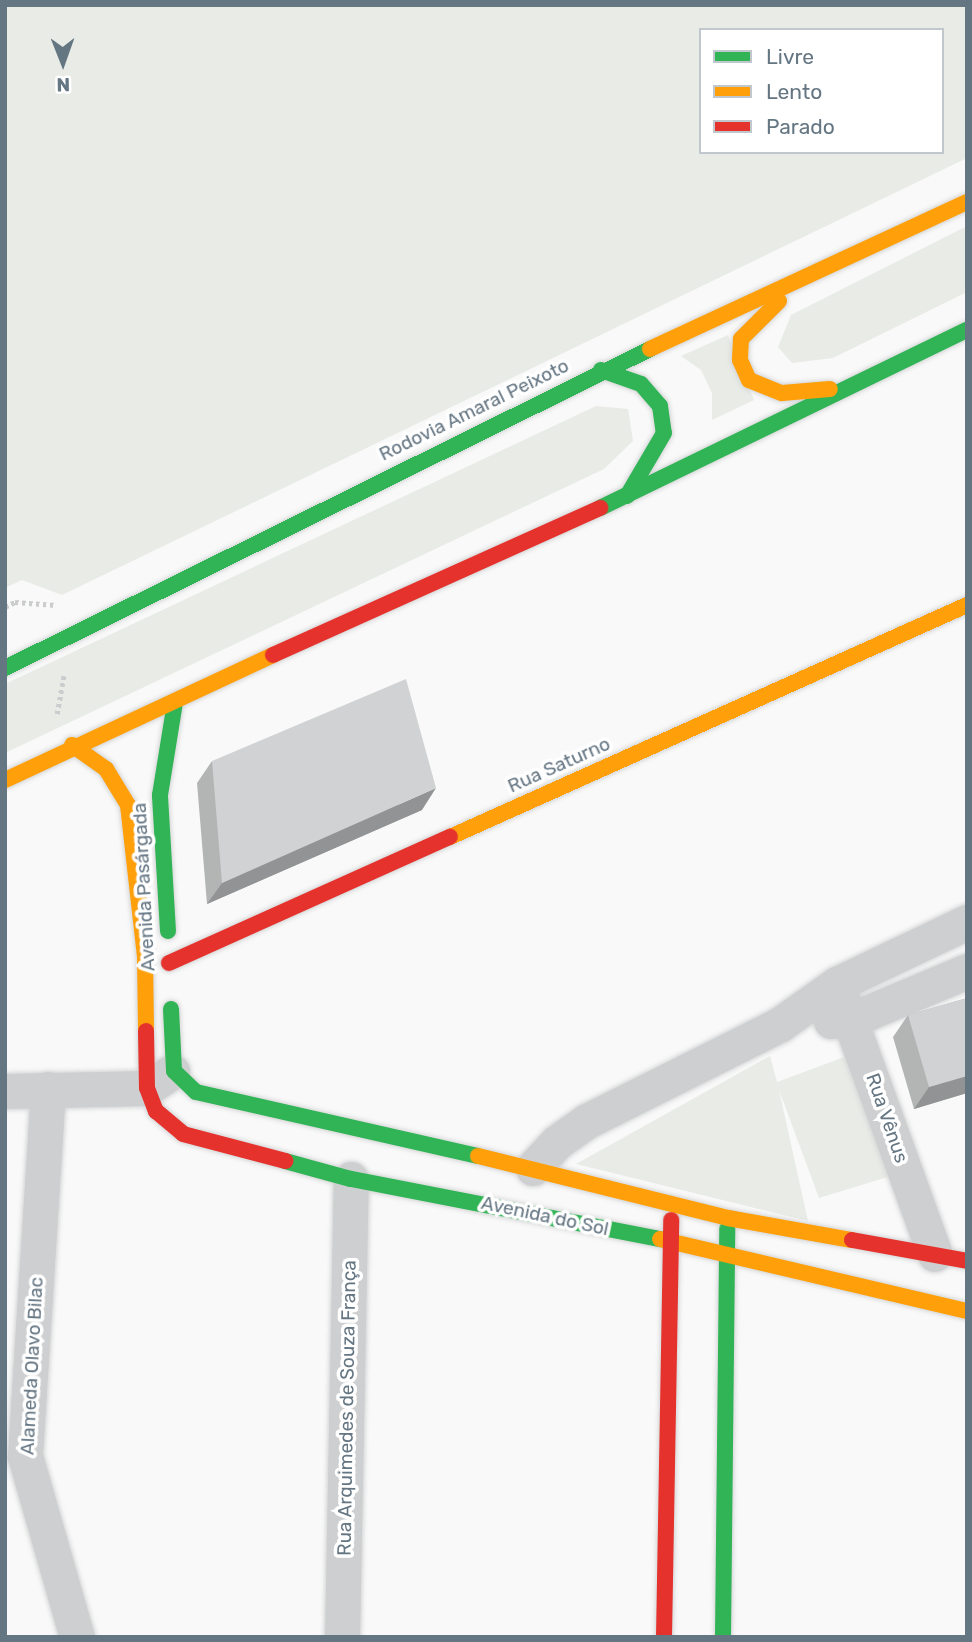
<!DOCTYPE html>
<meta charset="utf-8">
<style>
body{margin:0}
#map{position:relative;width:972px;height:1642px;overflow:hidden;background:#f9f9f9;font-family:Rubik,sans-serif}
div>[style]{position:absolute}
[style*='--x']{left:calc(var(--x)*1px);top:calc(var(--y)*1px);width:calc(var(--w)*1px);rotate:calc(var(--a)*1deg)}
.green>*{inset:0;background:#e8ebe6}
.path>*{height:4.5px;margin-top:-2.25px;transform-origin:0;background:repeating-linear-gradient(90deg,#cbcccd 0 3.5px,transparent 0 7px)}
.roads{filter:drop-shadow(0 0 2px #d5d6d7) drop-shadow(0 0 2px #d5d6d7)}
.street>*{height:35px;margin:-17.5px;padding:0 17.5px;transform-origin:17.5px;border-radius:17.5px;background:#cecfd0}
.fast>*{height:16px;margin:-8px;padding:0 8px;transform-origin:8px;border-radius:8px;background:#30b455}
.slow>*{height:16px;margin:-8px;padding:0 8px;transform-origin:8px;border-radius:8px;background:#ff9f0a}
.jam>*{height:16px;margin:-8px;padding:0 8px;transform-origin:8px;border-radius:8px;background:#e5322d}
.wall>*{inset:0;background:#b3b5b5}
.shaded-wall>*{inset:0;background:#929394}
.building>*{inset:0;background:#d0d2d3}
span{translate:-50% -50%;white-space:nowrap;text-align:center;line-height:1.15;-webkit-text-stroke:7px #fff;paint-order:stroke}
.street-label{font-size:19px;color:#657683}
.frame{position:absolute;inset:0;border:7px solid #657683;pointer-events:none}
.legend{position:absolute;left:699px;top:28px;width:245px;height:126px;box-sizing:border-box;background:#fff;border:2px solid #c1c8cd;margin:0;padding:9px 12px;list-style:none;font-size:21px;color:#657683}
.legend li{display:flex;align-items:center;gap:14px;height:35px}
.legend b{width:35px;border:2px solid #c1c8cd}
.north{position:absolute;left:28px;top:28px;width:70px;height:70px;-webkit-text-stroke:5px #fff;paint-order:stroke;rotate:179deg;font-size:19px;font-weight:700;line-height:28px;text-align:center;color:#657683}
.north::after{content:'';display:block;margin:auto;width:24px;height:32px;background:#657683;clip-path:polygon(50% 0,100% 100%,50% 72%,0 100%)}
</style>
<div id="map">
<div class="green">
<div style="clip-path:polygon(evenodd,5px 5px,967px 5px,967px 158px,62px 595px,22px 580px,5px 588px,5px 5px,701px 30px,942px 30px,942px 152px,701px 152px,701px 30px)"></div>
<div style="clip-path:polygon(967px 226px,967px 292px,833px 358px,792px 363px,778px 347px,791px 315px)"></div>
<div style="clip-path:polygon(728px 335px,754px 400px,712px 420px,712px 393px,701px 370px,681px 356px)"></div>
<div style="clip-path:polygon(596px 406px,628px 409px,633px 441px,604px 469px,5px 753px,5px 684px)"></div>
<div style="clip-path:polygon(770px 1056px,777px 1082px,847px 1056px,891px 1176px,819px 1198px,779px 1090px,808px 1221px,576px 1164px)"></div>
</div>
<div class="path">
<div style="--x:5;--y:607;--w:11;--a:-27"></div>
<div style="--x:15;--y:602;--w:41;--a:4.2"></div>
<div style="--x:57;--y:714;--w:40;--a:-80"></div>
</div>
<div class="roads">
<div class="street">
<div style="--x:837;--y:984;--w:287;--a:70.1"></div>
<div style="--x:831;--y:1021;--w:22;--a:-5"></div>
<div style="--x:853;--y:1019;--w:124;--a:-22.8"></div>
<div style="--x:48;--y:1089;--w:368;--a:93.6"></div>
<div style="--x:25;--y:1456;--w:188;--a:74"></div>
<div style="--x:5;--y:1091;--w:142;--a:-1.2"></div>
<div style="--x:147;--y:1088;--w:30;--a:-33"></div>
<div style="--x:533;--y:1168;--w:35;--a:-47"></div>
<div style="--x:557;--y:1142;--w:37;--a:-35"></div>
<div style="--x:587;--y:1121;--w:215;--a:-26.6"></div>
<div style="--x:779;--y:1025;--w:71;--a:-35.3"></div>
<div style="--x:837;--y:984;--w:144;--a:-25.5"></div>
<div style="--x:342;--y:1637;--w:458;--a:-88.9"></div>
</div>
<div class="fast">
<div style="--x:601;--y:370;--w:42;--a:19.3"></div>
<div style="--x:641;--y:384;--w:29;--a:49"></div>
<div style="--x:660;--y:406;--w:27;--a:82"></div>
<div style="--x:664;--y:433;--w:73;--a:120.4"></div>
<div style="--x:600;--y:508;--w:408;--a:-25.9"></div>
<div style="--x:5;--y:668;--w:720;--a:-26.32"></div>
<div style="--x:168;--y:931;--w:136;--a:-93.4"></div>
<div style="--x:160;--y:795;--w:94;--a:-80.8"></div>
<div style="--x:171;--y:1009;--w:62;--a:87.2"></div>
<div style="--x:174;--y:1071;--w:30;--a:44"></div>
<div style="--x:196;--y:1092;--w:289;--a:12.8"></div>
<div style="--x:285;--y:1161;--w:68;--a:15.3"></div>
<div style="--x:351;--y:1179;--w:315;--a:11"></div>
<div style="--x:723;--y:1637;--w:408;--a:-89.4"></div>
</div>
<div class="slow">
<div style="--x:779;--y:301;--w:54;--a:135"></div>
<div style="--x:741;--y:339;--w:21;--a:93"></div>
<div style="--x:740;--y:360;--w:22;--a:66"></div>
<div style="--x:749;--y:380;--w:35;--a:22"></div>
<div style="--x:782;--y:393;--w:48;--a:-4.8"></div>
<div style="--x:650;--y:349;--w:349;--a:-24.9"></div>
<div style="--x:72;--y:745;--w:42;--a:35.2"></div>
<div style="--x:106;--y:769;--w:42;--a:58.6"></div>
<div style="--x:128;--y:805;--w:153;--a:83.6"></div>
<div style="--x:145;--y:957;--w:74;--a:89.2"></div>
<div style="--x:5;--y:780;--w:296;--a:-25"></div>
<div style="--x:450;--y:837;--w:567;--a:-24.17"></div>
<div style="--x:478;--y:1156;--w:258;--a:13.9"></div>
<div style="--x:728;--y:1218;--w:126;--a:10.1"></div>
<div style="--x:660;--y:1239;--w:315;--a:13.2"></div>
</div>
<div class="jam">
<div style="--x:273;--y:655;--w:359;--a:-24.2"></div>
<div style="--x:169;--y:963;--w:308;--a:-24.2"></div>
<div style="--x:146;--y:1031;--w:57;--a:89"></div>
<div style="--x:147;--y:1088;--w:25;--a:69"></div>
<div style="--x:156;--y:1111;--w:35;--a:40"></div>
<div style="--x:183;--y:1134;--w:106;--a:14.8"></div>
<div style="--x:852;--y:1240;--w:117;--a:10.3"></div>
<div style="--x:664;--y:1637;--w:417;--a:-89"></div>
</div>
</div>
<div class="wall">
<div style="clip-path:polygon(212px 761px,422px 810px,207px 904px,197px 783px)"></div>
<div style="clip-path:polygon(967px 998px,967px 1093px,914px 1109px,893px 1037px,908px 1015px)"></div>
</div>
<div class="shaded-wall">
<div style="clip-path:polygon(436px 788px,422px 810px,207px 904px,222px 883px)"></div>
<div style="clip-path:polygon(967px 1076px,967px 1093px,914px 1109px,929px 1087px)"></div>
</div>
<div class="building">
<div style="clip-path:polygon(406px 679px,436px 788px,222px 883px,212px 761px)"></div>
<div style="clip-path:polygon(967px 998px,967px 1076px,929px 1087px,908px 1015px)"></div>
</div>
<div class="street-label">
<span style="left:474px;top:410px;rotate:-26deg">Rodovia Amaral Peixoto</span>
<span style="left:559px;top:765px;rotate:-24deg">Rua Saturno</span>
<span style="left:144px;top:887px;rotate:-93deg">Avenida Pasárgada</span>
<span style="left:887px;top:1118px;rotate:71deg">Rua Vênus</span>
<span style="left:545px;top:1216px;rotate:12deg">Avenida do Sol</span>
<span style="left:32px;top:1366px;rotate:-87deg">Alameda Olavo Bilac</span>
<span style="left:347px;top:1408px;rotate:-89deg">Rua Arquimedes de Souza França</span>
</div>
<div class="frame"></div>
<ul class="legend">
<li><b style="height:9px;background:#30b455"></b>Livre</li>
<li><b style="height:9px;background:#ff9f0a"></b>Lento</li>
<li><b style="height:9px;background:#e5322d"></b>Parado</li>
</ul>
<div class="north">N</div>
</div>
